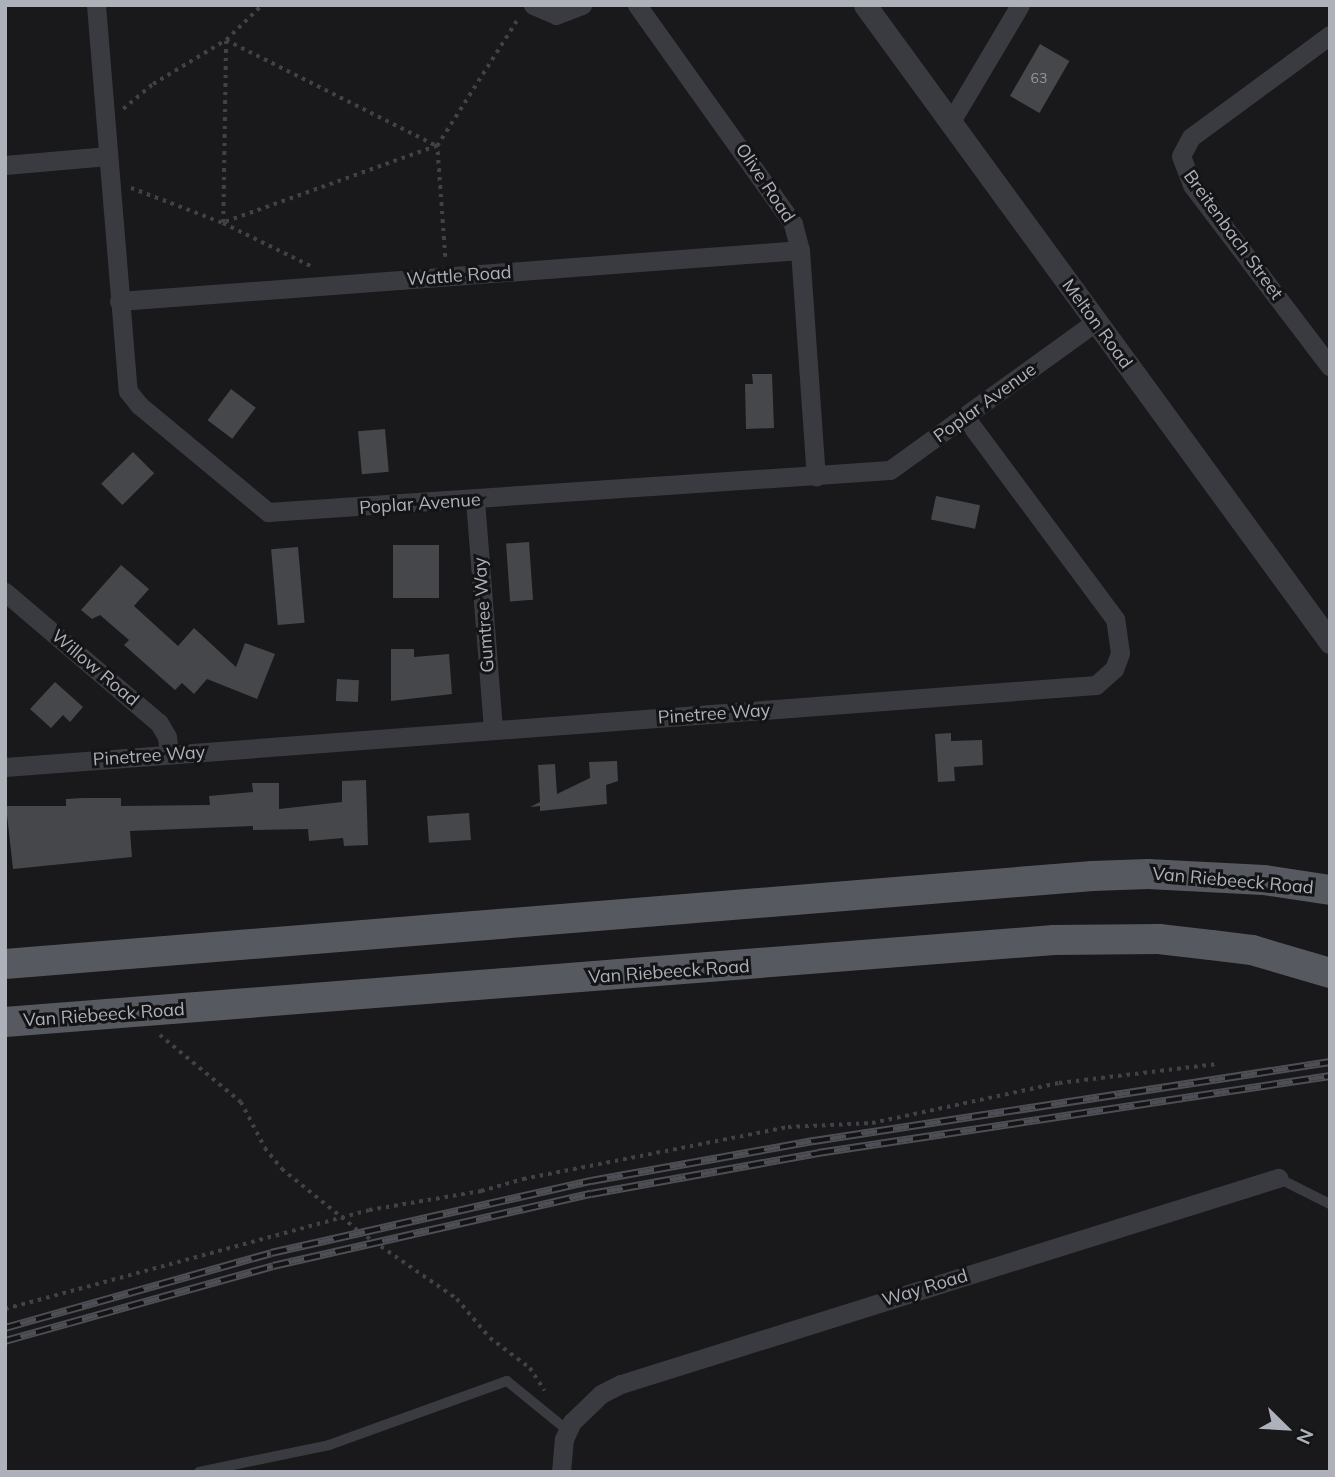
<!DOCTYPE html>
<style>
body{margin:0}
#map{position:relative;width:1335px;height:1477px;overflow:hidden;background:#19191b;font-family:Mulish,sans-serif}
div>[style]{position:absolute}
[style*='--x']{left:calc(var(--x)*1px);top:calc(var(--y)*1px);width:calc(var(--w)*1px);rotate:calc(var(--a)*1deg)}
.building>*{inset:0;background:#46474b;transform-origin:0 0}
.path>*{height:3.5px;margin-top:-1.75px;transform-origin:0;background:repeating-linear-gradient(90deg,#404247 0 3.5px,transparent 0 8.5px)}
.service>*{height:10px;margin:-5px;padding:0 5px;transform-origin:5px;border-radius:5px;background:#3a3b40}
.minor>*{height:19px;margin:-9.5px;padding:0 9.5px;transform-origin:9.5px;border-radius:9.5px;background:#3a3b40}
.tertiary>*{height:23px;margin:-11.5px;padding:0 11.5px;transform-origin:11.5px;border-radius:11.5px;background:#3a3b40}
.primary>*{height:30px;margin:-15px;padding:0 15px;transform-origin:15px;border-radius:15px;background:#56595f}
.rail>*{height:8px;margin-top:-4px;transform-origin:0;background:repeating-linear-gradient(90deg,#141416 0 16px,#4d4f55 0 32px);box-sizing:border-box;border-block:2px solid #4d4f55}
span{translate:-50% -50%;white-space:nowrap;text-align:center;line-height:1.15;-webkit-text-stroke:6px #141416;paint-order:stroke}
.number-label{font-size:14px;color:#92969e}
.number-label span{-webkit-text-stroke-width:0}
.street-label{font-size:18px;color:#acb1ba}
.frame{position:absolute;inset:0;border:7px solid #acb1ba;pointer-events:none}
.north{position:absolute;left:1251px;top:1393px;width:70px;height:70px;-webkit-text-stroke:5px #141416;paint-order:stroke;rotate:114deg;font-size:19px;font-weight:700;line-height:28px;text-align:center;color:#acb1ba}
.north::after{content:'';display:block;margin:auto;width:24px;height:32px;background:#acb1ba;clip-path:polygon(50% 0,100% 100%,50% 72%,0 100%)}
</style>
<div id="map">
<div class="building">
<div style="left:1040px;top:44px;width:34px;height:60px;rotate:30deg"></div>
<div style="clip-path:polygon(752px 374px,772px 374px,774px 428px,746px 429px,745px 384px,753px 384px)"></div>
<div style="left:231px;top:389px;width:31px;height:39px;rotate:37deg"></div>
<div style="left:385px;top:429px;width:43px;height:27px;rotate:85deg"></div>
<div style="left:133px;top:452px;width:30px;height:45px;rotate:45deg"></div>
<div style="left:936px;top:496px;width:45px;height:24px;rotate:12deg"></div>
<div style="left:529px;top:542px;width:58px;height:23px;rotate:86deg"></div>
<div style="left:393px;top:545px;width:46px;height:53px"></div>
<div style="left:298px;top:547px;width:76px;height:27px;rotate:85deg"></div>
<div style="clip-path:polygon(121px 565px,149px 589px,134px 606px,178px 646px,194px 628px,236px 667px,245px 643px,275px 654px,257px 699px,207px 679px,194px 694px,182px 683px,175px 690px,124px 645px,129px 640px,100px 615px,92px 619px,81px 610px)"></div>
<div style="clip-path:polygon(391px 649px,414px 649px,414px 657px,449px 654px,452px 694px,391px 701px)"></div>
<div style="left:337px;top:679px;width:22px;height:22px;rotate:3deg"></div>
<div style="clip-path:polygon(55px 682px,83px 707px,70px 722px,63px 715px,51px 728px,30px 709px)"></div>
<div style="clip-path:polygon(951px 733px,951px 741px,982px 740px,983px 765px,954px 767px,955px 781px,938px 782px,935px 734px)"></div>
<div style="clip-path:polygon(617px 761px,618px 781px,606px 785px,607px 804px,540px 811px,540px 806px,530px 807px,540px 802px,538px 765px,555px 764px,557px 794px,590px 778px,589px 762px)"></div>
<div style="clip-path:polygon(366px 780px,368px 845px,344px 846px,343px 838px,309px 841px,308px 829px,253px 830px,253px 826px,130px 831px,132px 857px,13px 869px,6px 806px,66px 806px,66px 799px,83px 798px,121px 798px,121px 806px,210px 805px,209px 796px,253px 792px,252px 783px,279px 783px,279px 809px,342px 802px,342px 781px)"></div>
<div style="left:469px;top:813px;width:27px;height:42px;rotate:86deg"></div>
</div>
<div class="path">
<div style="--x:226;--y:40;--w:236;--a:26.7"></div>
<div style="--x:437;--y:146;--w:227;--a:160.2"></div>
<div style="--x:223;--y:223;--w:183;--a:-89.1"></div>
<div style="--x:123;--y:109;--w:39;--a:-40"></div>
<div style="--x:153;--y:84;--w:85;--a:-31.1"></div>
<div style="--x:226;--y:40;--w:50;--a:-44.2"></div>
<div style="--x:131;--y:188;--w:98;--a:20.8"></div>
<div style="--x:223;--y:223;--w:100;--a:26.1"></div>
<div style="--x:445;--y:257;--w:111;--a:-94.1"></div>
<div style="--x:437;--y:146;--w:151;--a:-57.5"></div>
<div style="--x:160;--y:1035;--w:105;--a:39.6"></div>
<div style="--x:241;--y:1102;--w:52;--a:62.4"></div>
<div style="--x:265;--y:1148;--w:27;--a:51"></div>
<div style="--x:282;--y:1169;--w:100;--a:38.9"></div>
<div style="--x:360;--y:1232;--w:118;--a:34.6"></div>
<div style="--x:457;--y:1299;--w:51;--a:49.8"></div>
<div style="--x:490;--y:1338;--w:50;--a:36.9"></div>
<div style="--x:530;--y:1368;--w:27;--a:57"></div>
<div style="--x:5;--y:1309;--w:377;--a:-15.2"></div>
<div style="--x:369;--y:1210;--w:114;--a:-9.6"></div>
<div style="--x:481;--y:1191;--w:44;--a:-15.9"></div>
<div style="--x:523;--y:1179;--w:270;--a:-11.1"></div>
<div style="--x:788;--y:1127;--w:84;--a:-2.7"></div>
<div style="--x:872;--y:1123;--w:191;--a:-12.1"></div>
<div style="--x:1059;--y:1083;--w:159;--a:-6.9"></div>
</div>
<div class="service">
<div style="--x:1278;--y:1178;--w:58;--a:26.6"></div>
<div style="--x:199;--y:1472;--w:133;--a:-11.7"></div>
<div style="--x:329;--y:1445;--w:189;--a:-19.8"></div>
<div style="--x:507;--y:1381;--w:77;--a:39.2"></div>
</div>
<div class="minor">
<div style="--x:96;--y:5;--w:387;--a:85.3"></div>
<div style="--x:128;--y:391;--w:18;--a:52"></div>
<div style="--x:139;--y:405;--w:168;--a:39.7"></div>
<div style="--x:268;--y:512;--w:623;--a:-3.86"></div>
<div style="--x:890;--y:470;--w:253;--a:-35.8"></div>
<div style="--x:533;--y:5;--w:25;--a:23"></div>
<div style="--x:556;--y:15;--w:28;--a:-21"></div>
<div style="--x:637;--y:5;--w:269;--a:54.5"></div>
<div style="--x:793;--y:224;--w:27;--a:75"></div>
<div style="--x:800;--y:250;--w:227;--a:86"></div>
<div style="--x:1330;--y:35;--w:172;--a:143.7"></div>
<div style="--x:1191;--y:137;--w:21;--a:118"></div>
<div style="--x:1181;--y:156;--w:31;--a:69"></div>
<div style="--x:1192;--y:185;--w:228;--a:52.8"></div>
<div style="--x:950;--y:123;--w:137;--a:-59.3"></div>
<div style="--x:5;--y:165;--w:103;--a:-5"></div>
<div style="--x:119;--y:301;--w:683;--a:-4.28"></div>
<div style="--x:475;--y:500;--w:230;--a:85.5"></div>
<div style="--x:5;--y:592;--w:202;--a:40.4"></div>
<div style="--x:159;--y:723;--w:16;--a:60"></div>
<div style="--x:167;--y:737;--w:17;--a:83"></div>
<div style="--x:5;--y:767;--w:1094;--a:-4.3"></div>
<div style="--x:1096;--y:685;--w:24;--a:-42"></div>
<div style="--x:1114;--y:669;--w:17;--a:-69"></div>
<div style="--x:1120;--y:653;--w:34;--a:-98"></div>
<div style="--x:1115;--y:619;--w:252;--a:-126.6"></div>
<div style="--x:561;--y:1472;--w:33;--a:-85"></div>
<div style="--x:564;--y:1439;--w:19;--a:-65"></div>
<div style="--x:572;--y:1422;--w:40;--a:-44"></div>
<div style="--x:601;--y:1394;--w:22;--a:-27"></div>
<div style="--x:621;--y:1384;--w:689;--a:-17.41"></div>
</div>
<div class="tertiary">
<div style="--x:865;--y:5;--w:789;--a:53.87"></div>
</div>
<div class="primary">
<div style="--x:5;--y:964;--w:1091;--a:-4.63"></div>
<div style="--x:1092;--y:876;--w:56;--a:-2"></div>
<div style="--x:1148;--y:874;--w:116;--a:3"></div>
<div style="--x:1264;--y:880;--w:67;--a:8.6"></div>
<div style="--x:5;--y:1022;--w:1052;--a:-4.47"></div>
<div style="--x:1054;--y:940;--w:105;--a:-0.5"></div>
<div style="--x:1159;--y:939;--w:52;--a:6.6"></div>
<div style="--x:1211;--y:945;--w:41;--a:7"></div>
<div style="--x:1252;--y:950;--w:81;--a:16.4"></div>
</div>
<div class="rail">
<div style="--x:5;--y:1328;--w:276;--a:-15.7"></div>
<div style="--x:271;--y:1253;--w:328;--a:-12.7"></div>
<div style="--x:591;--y:1181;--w:227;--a:-10.2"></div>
<div style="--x:814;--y:1141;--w:522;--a:-8.7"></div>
<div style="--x:5;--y:1341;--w:278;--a:-15.6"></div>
<div style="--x:273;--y:1266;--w:326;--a:-12.8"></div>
<div style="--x:591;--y:1194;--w:231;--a:-10.2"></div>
<div style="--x:818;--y:1153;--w:518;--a:-8.55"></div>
</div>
<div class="number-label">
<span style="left:1039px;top:78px">63</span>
</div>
<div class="street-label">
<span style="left:765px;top:183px;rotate:56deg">Olive Road</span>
<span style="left:1233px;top:235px;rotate:54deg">Breitenbach Street</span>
<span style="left:459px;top:276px;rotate:-4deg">Wattle Road</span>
<span style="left:1097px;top:324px;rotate:54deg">Melton Road</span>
<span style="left:985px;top:403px;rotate:-36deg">Poplar Avenue</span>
<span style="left:420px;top:504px;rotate:-4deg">Poplar Avenue</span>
<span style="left:484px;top:615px;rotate:-94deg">Gumtree Way</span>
<span style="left:95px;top:668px;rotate:40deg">Willow Road</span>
<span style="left:714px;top:714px;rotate:-4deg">Pinetree Way</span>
<span style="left:149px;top:756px;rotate:-4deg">Pinetree Way</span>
<span style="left:1233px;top:881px;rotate:5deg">Van Riebeeck Road</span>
<span style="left:669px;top:972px;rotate:-4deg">Van Riebeeck Road</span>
<span style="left:104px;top:1015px;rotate:-4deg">Van Riebeeck Road</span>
<span style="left:925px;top:1288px;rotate:-17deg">Way Road</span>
</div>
<div class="frame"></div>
<div class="north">N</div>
</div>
